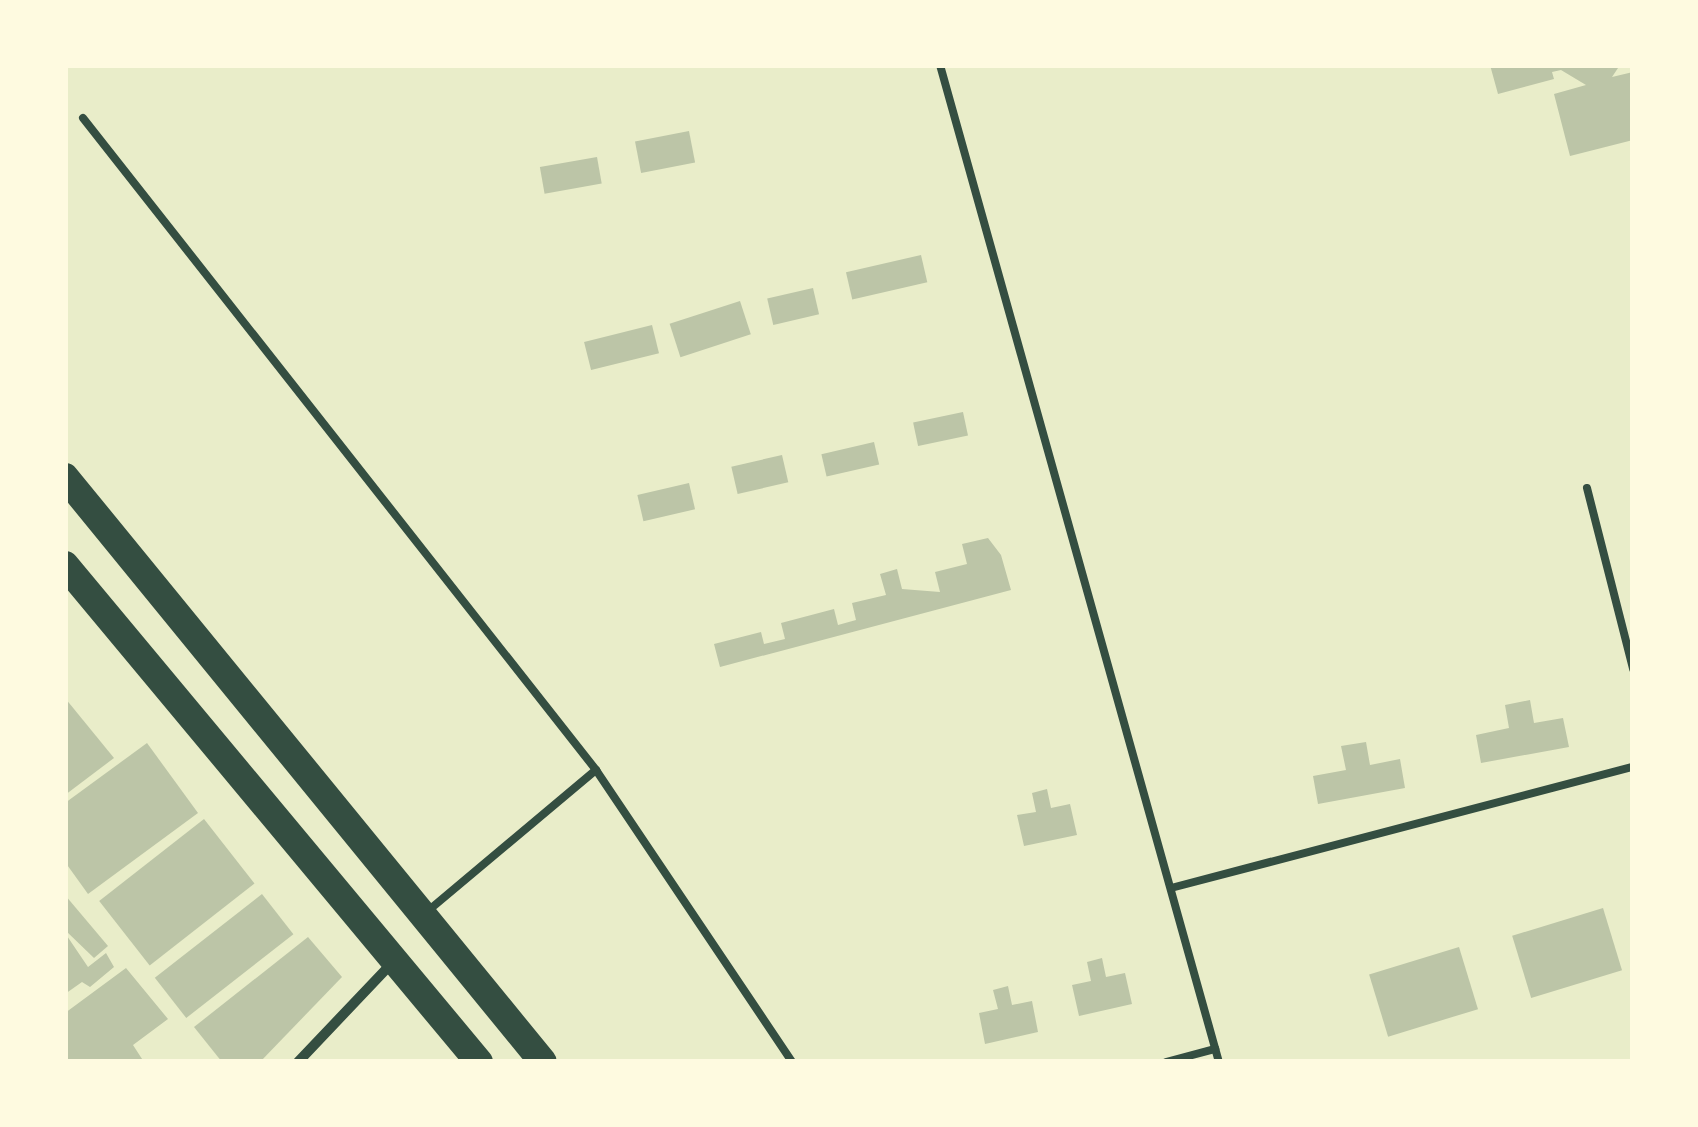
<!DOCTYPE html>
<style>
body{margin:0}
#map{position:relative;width:1698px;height:1127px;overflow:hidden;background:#e9edc9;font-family:Jost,sans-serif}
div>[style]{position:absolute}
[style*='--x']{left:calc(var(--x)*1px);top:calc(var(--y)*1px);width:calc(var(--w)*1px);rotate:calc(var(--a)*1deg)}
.building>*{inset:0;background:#bcc5a7;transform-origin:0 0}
.service>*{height:8px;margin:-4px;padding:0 4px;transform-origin:4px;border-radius:4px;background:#344e41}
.minor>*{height:10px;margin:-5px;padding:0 5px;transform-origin:5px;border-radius:5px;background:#344e41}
.trunk>*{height:28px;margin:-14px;padding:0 14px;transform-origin:14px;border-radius:14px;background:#344e41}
span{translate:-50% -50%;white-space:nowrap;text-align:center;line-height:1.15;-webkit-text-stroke:10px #fefae0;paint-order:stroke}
.frame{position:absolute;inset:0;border:68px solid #fefae0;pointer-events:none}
</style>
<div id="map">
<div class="building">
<div style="clip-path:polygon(1490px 65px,1620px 65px,1612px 77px,1633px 72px,1633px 140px,1570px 156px,1554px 94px,1586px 85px,1561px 70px,1552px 72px,1554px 79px,1498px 94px)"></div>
<div style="left:689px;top:131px;width:32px;height:55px;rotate:79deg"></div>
<div style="left:597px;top:157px;width:27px;height:58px;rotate:80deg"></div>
<div style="left:921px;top:255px;width:28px;height:77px;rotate:77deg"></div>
<div style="left:813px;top:288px;width:27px;height:47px;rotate:77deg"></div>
<div style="left:740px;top:301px;width:35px;height:74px;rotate:72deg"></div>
<div style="left:652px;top:325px;width:29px;height:70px;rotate:76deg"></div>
<div style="left:963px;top:412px;width:24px;height:51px;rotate:78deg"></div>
<div style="left:874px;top:442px;width:23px;height:54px;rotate:77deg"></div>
<div style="left:782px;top:455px;width:28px;height:52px;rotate:77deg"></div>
<div style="left:689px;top:483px;width:27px;height:53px;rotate:77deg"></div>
<div style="clip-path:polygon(988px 538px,1001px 555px,1011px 590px,720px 667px,714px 644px,761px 632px,764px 644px,785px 639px,781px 623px,834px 609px,838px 625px,856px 620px,852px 603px,886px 595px,880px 574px,897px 569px,902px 589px,940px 592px,935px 572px,967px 564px,962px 544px)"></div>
<div style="clip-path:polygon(65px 698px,114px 758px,65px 795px)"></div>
<div style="clip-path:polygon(1530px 700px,1534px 723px,1563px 718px,1569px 747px,1481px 763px,1476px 735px,1509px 728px,1505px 705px)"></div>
<div style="clip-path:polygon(1366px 742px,1370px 765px,1400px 759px,1405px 788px,1318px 804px,1313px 776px,1346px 770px,1341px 746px)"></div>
<div style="clip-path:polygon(147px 743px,198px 813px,88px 894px,65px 862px,65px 803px)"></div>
<div style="clip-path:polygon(1047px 789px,1051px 808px,1070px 804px,1077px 835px,1024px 846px,1017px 815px,1036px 812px,1032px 793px)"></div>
<div style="left:204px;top:819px;width:82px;height:133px;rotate:52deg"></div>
<div style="left:262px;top:894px;width:51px;height:136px;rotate:52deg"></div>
<div style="clip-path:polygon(65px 895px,108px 946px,94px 958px,65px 930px)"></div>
<div style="left:1603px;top:908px;width:65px;height:95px;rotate:73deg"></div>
<div style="clip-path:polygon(65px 933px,88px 967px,106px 953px,114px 967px,90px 987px,82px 982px,65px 994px)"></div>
<div style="clip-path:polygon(308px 937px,342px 977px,260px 1062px,222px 1062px,194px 1027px)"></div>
<div style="left:1459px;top:947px;width:65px;height:94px;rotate:73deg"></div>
<div style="clip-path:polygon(1102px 958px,1106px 977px,1125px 973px,1132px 1004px,1079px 1016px,1072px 985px,1091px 981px,1087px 962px)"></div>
<div style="clip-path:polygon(126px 968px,168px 1019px,133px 1045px,144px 1062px,65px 1062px,65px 1013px)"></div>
<div style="clip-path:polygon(1008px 986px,1012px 1005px,1032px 1001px,1038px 1032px,985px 1044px,979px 1013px,998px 1009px,993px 990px)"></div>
</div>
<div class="service">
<div style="--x:940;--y:65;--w:1035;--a:74.37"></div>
<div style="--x:83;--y:118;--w:830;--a:51.8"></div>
<div style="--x:1587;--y:488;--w:187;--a:75.7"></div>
<div style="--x:1171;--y:888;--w:478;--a:-14.7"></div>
<div style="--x:429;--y:910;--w:218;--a:-40"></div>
<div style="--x:596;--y:770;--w:352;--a:56.1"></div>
<div style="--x:1166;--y:1062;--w:51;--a:-14.9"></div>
</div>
<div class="minor">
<div style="--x:298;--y:1062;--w:135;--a:-46.5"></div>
</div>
<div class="trunk">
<div style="--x:65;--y:477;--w:755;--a:50.75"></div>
<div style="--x:65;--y:565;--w:647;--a:50.21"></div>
</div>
<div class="frame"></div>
</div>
